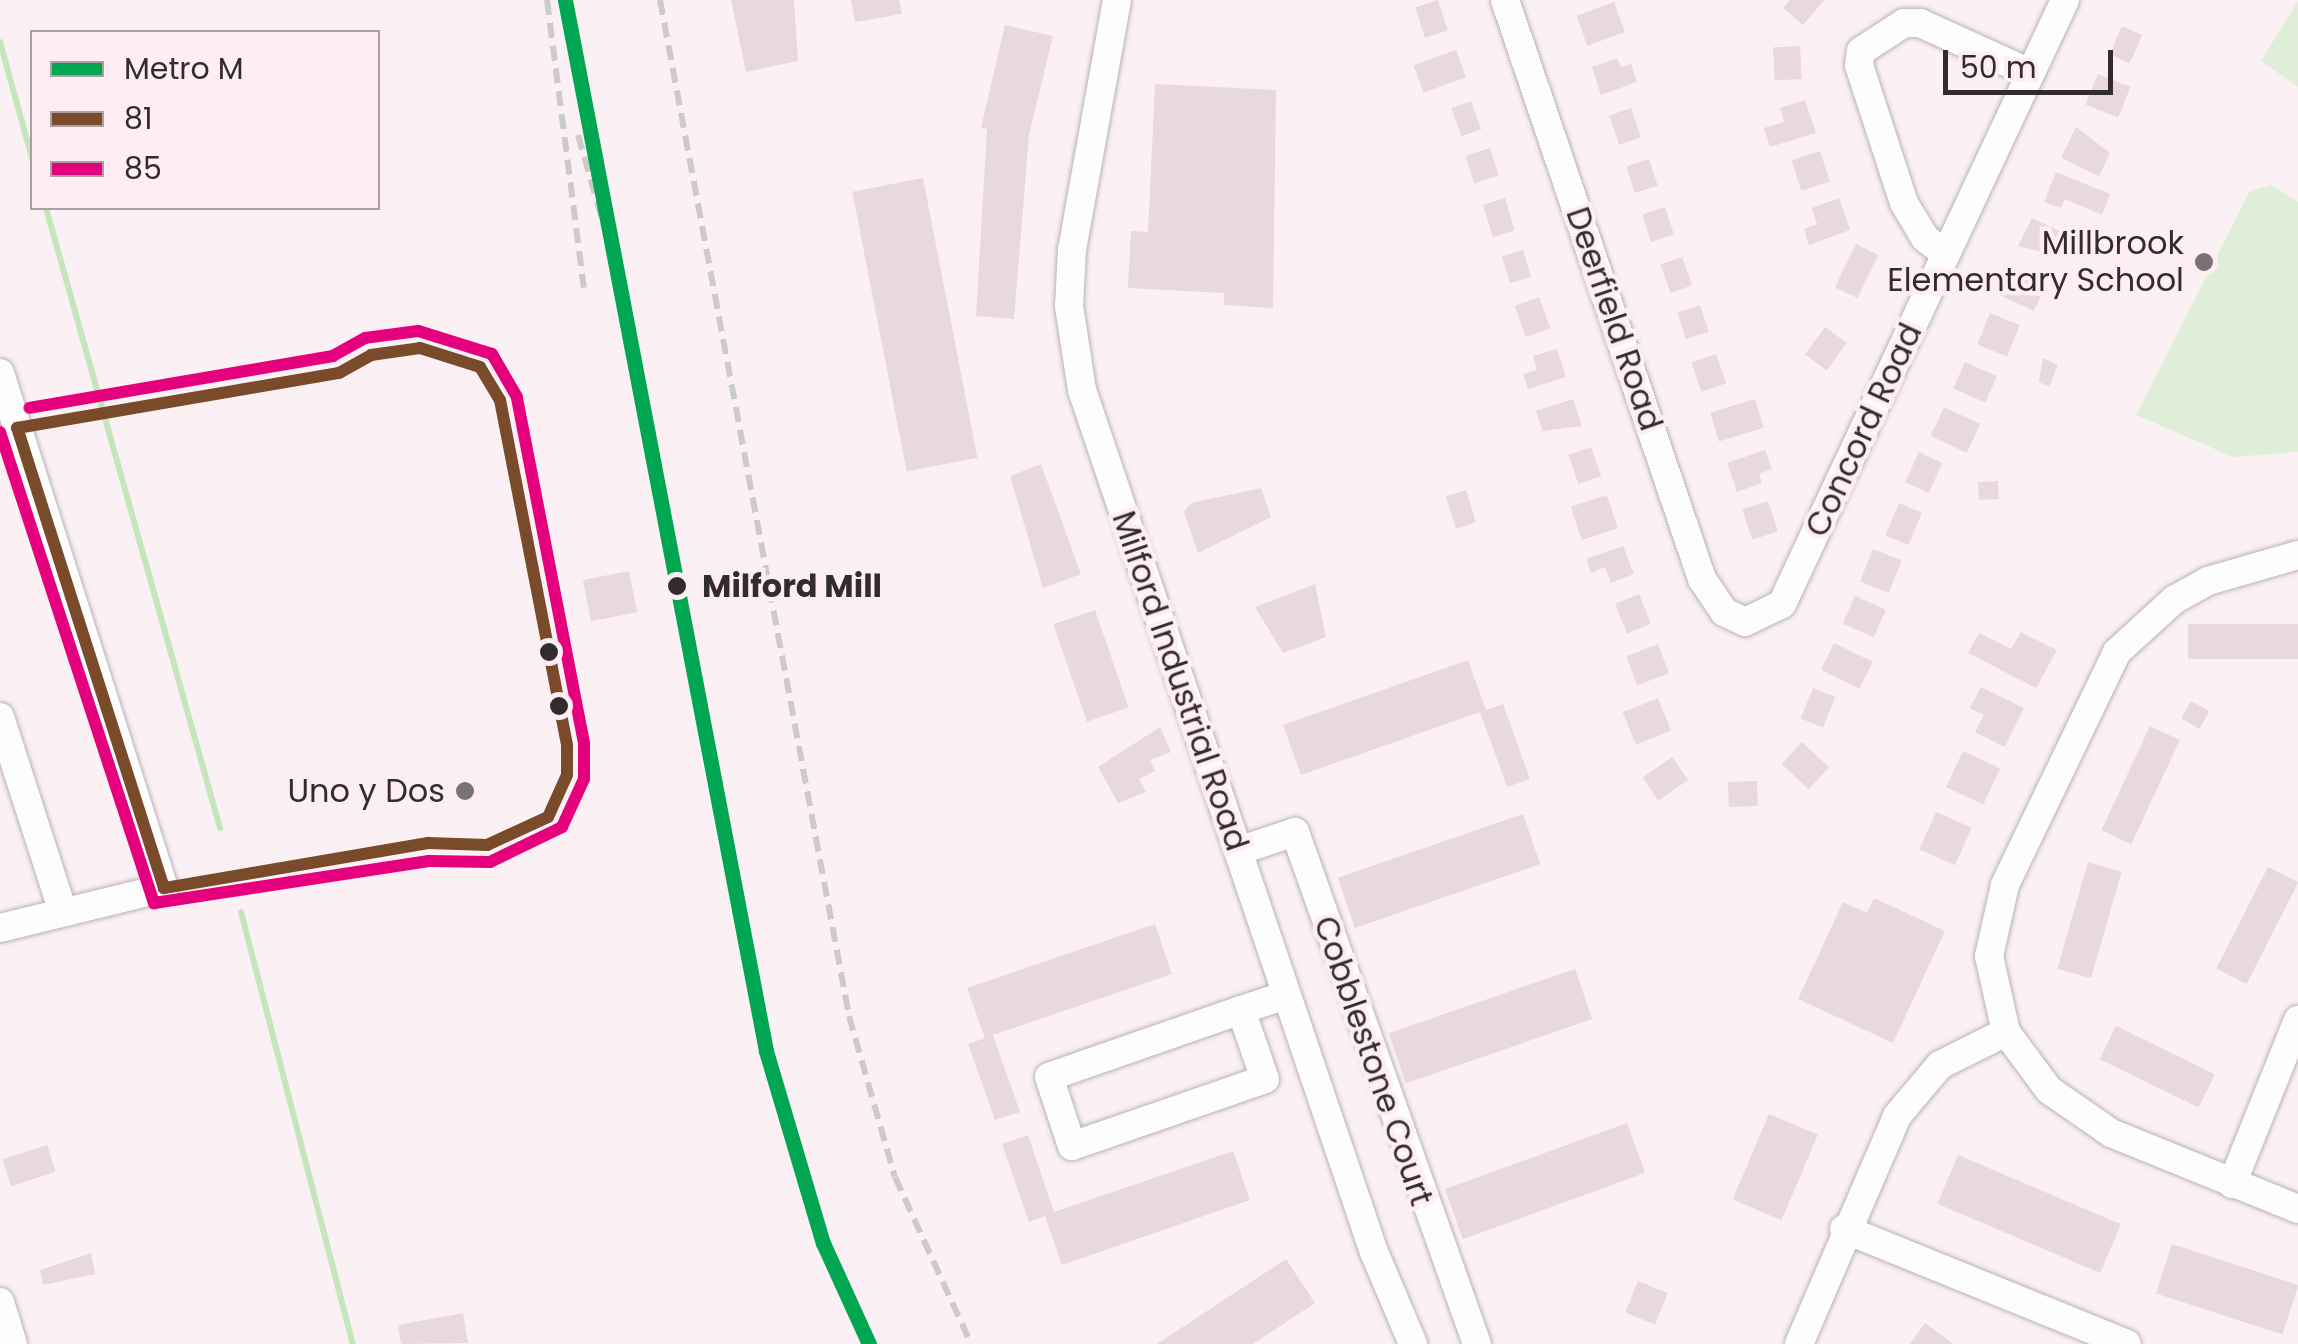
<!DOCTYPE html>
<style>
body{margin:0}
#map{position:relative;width:2298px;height:1344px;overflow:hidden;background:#fbf1f5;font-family:Poppins,sans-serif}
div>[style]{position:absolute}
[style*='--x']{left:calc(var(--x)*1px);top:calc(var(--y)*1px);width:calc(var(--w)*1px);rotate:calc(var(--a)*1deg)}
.green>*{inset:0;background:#dfefd7}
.stream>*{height:6px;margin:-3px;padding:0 3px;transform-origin:3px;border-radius:3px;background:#c4e6ba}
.building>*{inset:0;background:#e9d8df;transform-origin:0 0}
.roads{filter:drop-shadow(0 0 2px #bab2b5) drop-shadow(0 0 2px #bab2b5)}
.minor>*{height:28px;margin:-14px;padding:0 14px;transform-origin:14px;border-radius:14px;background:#fefdfe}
.rail>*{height:6px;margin-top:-3px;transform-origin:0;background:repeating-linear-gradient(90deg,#cdcacb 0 15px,transparent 0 23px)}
.bus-1>*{height:12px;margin:-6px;padding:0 6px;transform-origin:6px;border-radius:6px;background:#7a4b2a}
.bus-2>*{height:12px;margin:-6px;padding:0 6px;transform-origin:6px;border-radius:6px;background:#e5007d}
.metro-1>*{height:15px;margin:-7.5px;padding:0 7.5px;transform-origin:7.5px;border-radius:7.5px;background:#00a651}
.dots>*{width:28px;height:28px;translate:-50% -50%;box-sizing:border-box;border:5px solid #ffedf4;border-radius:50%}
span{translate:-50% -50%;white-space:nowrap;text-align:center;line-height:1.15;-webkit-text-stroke:9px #ffedf4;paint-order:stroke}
.poi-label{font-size:32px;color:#332c2e}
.right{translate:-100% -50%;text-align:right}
.street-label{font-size:32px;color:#332c2e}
.stop-label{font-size:32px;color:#332c2e;font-weight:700}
.left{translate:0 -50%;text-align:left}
.legend{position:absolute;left:30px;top:30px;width:350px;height:180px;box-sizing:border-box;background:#ffedf4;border:2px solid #ada0a5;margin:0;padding:12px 18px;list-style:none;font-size:30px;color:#332c2e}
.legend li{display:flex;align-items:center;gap:20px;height:50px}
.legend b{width:50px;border:2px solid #ada0a5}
.scale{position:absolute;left:1943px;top:50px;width:170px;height:45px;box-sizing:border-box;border:5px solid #332c2e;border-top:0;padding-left:12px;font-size:30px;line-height:35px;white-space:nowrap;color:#332c2e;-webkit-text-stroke:8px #ffedf4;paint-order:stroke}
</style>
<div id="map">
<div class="green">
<div style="clip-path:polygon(2298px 1px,2298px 87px,2261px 61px)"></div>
<div style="clip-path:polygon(2272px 185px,2298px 202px,2298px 452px,2233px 457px,2136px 415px,2250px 191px)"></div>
</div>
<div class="stream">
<div style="--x:0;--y:42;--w:120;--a:74.6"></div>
<div style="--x:46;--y:208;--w:644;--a:74.32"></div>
<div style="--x:241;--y:912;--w:446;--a:75.5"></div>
</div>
<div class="building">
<div style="clip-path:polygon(731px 0,794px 0,798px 61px,746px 72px)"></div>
<div style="clip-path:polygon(851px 0,899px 0,902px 14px,855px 22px)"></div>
<div style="left:1438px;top:0;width:32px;height:24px;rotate:72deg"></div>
<div style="clip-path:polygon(1790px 0,1824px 0,1803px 25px,1783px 8px)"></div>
<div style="left:1614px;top:2px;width:32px;height:40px;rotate:70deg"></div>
<div style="clip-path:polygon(1005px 25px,1053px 36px,1029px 135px,1014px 319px,976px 316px,987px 129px,981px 128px)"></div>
<div style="left:2122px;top:26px;width:22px;height:31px;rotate:24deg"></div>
<div style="left:1800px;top:46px;width:33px;height:27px;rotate:87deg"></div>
<div style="left:1456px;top:50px;width:29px;height:45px;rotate:70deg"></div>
<div style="clip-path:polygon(1617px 58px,1621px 67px,1631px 64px,1637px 82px,1601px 95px,1592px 67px)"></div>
<div style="left:2098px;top:74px;width:35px;height:33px;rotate:22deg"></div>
<div style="clip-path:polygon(1155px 84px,1276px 90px,1273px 308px,1224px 305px,1224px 293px,1128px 288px,1131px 231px,1148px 232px)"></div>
<div style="clip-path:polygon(1805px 100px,1816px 133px,1770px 147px,1764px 128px,1784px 122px,1780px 108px)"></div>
<div style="left:1471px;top:101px;width:30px;height:21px;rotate:70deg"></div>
<div style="left:1631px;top:108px;width:31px;height:23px;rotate:71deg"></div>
<div style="clip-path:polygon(2076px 127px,2110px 153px,2099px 176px,2061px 158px)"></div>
<div style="left:1490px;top:148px;width:29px;height:26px;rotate:72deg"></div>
<div style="left:1820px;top:151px;width:32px;height:30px;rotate:72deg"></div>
<div style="left:1649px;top:159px;width:28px;height:24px;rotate:72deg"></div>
<div style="clip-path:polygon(2056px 172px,2110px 194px,2102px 215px,2065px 199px,2061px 208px,2044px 202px)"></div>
<div style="left:923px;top:178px;width:285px;height:72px;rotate:79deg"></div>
<div style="left:1505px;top:198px;width:34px;height:23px;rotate:73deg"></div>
<div style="clip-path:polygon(1839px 198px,1850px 230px,1809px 245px,1804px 229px,1817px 224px,1812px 208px)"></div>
<div style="left:1665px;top:207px;width:29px;height:24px;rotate:72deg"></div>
<div style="clip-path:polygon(2032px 218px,2068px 235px,2059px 256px,2018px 246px)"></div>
<div style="left:1856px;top:244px;width:25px;height:48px;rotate:26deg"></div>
<div style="left:1523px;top:250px;width:28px;height:22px;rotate:73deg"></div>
<div style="left:1682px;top:257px;width:30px;height:23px;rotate:70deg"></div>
<div style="left:2011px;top:265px;width:40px;height:32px;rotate:25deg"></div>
<div style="left:1539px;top:297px;width:33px;height:26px;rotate:70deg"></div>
<div style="left:1700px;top:305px;width:28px;height:24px;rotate:72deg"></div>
<div style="left:1990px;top:313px;width:32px;height:34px;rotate:22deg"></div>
<div style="left:1825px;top:327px;width:27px;height:34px;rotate:36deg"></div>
<div style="clip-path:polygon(1557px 349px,1566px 377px,1528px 389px,1523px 374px,1537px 370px,1533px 356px)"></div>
<div style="left:1716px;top:354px;width:31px;height:26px;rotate:71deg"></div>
<div style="clip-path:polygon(2043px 358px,2058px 365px,2049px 387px,2039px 382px)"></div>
<div style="left:1965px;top:362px;width:35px;height:29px;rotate:24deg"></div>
<div style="clip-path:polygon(1573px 399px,1582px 426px,1543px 431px,1536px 411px)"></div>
<div style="left:1755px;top:399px;width:30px;height:47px;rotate:73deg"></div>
<div style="left:1944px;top:407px;width:40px;height:32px;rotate:25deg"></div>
<div style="left:1591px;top:447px;width:31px;height:24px;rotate:71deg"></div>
<div style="clip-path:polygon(1765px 450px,1772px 469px,1759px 474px,1762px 483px,1737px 492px,1727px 463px)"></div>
<div style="left:1919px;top:452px;width:26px;height:33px;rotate:25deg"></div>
<div style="clip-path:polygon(1041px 464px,1081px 574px,1043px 588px,1010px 476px)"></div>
<div style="left:1998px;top:481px;width:18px;height:20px;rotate:87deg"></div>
<div style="clip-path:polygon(1261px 488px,1271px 517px,1198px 553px,1184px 512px,1191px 503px)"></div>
<div style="left:1466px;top:490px;width:34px;height:21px;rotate:73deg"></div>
<div style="left:1607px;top:495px;width:35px;height:38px;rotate:72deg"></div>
<div style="left:1768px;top:501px;width:32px;height:27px;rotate:72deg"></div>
<div style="left:1899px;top:503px;width:25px;height:35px;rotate:23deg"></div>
<div style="clip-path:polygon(1623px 546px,1634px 574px,1611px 583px,1605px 567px,1591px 573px,1586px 559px)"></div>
<div style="left:1873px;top:549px;width:31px;height:35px;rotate:22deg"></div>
<div style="left:629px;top:571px;width:42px;height:47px;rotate:79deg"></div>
<div style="clip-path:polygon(1315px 584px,1326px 637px,1283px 653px,1255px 607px)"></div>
<div style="left:1639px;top:594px;width:32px;height:26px;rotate:68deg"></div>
<div style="left:1855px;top:596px;width:34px;height:30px;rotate:24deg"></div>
<div style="left:1095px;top:610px;width:103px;height:44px;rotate:71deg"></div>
<div style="left:2298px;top:624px;width:35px;height:110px;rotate:90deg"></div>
<div style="clip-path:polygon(2021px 632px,2057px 650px,2036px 688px,1968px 653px,1979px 633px,2011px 649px)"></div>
<div style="left:1834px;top:643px;width:43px;height:30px;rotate:26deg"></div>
<div style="left:1658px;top:644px;width:31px;height:34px;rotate:69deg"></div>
<div style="clip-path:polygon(1468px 660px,1486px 710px,1503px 704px,1530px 779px,1507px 787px,1480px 712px,1301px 775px,1283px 725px)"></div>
<div style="clip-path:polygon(1981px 687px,2024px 708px,2005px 747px,1975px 732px,1984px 715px,1970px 708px)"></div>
<div style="left:1813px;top:688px;width:24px;height:33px;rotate:22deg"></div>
<div style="left:1658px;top:698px;width:35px;height:38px;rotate:68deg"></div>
<div style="left:2191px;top:701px;width:21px;height:20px;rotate:29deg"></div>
<div style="left:2150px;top:726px;width:33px;height:115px;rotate:25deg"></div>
<div style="clip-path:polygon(1160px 727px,1171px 752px,1150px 760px,1155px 771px,1139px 779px,1146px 792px,1118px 803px,1098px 767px)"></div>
<div style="left:1802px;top:742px;width:37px;height:30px;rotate:43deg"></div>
<div style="left:1963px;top:751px;width:41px;height:40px;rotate:25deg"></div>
<div style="left:1672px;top:757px;width:28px;height:36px;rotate:55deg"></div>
<div style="left:1757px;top:781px;width:25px;height:29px;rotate:88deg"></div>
<div style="left:1936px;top:812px;width:39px;height:41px;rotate:24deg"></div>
<div style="left:1523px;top:814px;width:53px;height:196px;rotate:71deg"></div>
<div style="left:2088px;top:862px;width:35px;height:111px;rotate:16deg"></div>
<div style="left:2268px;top:867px;width:34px;height:114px;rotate:27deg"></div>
<div style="clip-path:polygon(1874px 898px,1945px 931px,1893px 1043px,1798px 999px,1843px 902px,1867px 913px)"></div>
<div style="clip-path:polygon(1155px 924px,1172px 974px,993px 1035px,1020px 1112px,995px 1120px,968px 1044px,985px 1038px,967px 988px)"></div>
<div style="left:1575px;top:969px;width:53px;height:197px;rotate:71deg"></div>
<div style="left:2116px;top:1026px;width:110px;height:37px;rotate:26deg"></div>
<div style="left:1769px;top:1114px;width:53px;height:93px;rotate:23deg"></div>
<div style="left:1627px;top:1123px;width:53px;height:194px;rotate:70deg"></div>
<div style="clip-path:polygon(1028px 1135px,1054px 1212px,1233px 1151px,1250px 1200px,1062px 1265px,1045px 1216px,1029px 1222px,1002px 1144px)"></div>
<div style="left:47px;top:1145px;width:28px;height:47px;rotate:72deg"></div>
<div style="left:1958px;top:1155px;width:177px;height:53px;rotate:23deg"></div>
<div style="left:2172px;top:1244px;width:133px;height:52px;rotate:18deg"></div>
<div style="clip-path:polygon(91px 1253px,95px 1274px,43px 1285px,40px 1270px)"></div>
<div style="clip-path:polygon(1286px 1259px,1315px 1303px,1253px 1344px,1157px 1344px)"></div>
<div style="left:1638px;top:1281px;width:32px;height:34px;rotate:22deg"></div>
<div style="clip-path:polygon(463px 1313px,468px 1343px,401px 1344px,398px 1325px)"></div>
<div style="clip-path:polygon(1925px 1323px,1954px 1344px,1910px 1344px)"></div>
</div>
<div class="roads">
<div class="minor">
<div style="--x:1117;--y:0;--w:253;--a:100.2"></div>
<div style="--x:1072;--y:249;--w:57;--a:93"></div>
<div style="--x:1069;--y:306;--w:85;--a:81.2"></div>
<div style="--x:1082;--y:390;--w:910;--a:71.29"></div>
<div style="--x:1374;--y:1252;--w:100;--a:67"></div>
<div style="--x:1505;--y:0;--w:612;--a:71.21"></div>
<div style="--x:1702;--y:579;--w:40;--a:56"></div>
<div style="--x:1724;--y:612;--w:23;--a:25"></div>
<div style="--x:1745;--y:622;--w:41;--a:-25.9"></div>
<div style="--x:1782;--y:604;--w:667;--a:-64.89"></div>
<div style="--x:1946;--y:254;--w:26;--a:-143"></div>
<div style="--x:1925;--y:238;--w:41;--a:-121"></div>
<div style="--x:1904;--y:203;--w:145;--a:-108.1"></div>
<div style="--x:1859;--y:65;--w:14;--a:-82"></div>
<div style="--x:1861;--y:51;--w:51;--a:-33.1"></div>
<div style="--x:1904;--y:23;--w:16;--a:0"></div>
<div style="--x:1920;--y:23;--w:121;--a:24.4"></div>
<div style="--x:0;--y:373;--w:540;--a:72.34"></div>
<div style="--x:164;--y:888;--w:169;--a:166.3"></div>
<div style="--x:2298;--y:555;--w:94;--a:163.9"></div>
<div style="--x:2208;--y:581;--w:38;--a:151"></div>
<div style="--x:2175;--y:599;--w:79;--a:137.6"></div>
<div style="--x:2117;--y:652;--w:259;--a:115.7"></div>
<div style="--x:2005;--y:885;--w:73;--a:102.7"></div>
<div style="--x:1989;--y:956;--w:78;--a:77.4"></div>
<div style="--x:2006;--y:1032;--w:72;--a:53.4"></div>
<div style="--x:2049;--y:1090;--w:75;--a:34.7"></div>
<div style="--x:2111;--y:1133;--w:202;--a:22.1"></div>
<div style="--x:0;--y:717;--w:205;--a:72.1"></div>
<div style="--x:1238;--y:851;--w:60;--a:-18.4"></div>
<div style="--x:1295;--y:832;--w:543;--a:70.43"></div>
<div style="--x:1241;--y:1010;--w:203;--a:160.8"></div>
<div style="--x:1049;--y:1077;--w:73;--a:71.6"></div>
<div style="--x:1072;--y:1146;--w:204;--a:-19.1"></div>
<div style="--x:1265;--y:1079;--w:73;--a:-109.2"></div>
<div style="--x:1241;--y:1010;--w:47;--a:-18.4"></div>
<div style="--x:2232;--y:1184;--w:177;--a:-68.1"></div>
<div style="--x:1844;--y:1229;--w:305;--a:22.1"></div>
<div style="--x:0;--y:1302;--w:44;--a:72.8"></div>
<div style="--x:1799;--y:1344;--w:248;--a:-66.7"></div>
<div style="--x:1897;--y:1116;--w:67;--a:-49.9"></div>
<div style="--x:1940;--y:1065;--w:74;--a:-26.6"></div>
</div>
</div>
<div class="rail">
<div style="--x:547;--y:0;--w:290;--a:82.7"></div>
<div style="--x:660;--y:0;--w:1033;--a:79.46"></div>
<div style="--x:849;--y:1016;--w:167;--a:74.1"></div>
<div style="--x:895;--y:1177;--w:183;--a:65.5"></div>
<div style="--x:578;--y:135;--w:150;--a:74.1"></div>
</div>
<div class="bus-1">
<div style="--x:420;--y:348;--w:63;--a:17.6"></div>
<div style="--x:480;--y:367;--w:39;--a:59"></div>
<div style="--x:500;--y:400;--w:352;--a:79"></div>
<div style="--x:567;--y:746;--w:29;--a:90"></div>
<div style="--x:567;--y:775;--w:46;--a:114.3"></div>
<div style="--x:548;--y:817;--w:67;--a:155.3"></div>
<div style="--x:487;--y:845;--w:59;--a:-178.1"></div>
<div style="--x:428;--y:843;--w:268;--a:170.3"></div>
<div style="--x:164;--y:888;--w:483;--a:-107.7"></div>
<div style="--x:17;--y:428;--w:327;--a:-9.7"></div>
<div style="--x:339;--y:373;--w:37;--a:-29"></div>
<div style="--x:371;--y:355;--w:49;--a:-8.1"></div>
</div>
<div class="bus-2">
<div style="--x:0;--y:432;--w:496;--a:71.9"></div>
<div style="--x:154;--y:903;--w:278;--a:-8.7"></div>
<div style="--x:429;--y:861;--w:61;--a:0.9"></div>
<div style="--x:490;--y:862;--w:80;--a:-25.9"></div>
<div style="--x:562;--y:827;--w:53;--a:-65.4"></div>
<div style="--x:584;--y:779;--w:36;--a:-90"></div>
<div style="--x:584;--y:743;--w:352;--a:-101"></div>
<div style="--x:517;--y:397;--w:50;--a:-120.2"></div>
<div style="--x:492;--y:354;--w:77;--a:-162.7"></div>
<div style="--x:418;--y:331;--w:53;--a:172.5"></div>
<div style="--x:365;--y:338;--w:37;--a:151"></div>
<div style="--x:333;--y:356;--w:308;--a:170.3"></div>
</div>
<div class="metro-1">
<div style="--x:565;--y:0;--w:1070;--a:79.17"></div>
<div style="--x:766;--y:1051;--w:200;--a:73.5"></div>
<div style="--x:823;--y:1243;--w:111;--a:65.5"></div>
</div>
<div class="dots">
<div style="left:2204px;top:262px;background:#797174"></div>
<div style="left:677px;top:586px;background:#332c2e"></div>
<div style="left:549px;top:652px;background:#332c2e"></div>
<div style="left:559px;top:706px;background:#332c2e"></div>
<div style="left:465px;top:791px;background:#797174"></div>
</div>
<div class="poi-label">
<span class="right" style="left:2184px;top:262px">Millbrook<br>Elementary School</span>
<span class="right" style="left:445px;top:791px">Uno y Dos</span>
</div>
<div class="street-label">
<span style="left:1614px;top:319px;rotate:71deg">Deerfield Road</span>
<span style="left:1864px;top:430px;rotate:-65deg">Concord Road</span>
<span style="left:1180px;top:681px;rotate:71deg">Milford Industrial Road</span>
<span style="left:1373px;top:1061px;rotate:71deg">Cobblestone Court</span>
</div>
<div class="stop-label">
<span class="left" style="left:702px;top:586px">Milford Mill</span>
</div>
<ul class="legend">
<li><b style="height:12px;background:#00a651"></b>Metro M</li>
<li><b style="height:12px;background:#7a4b2a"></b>81</li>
<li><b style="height:12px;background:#e5007d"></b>85</li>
</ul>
<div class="scale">50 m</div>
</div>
